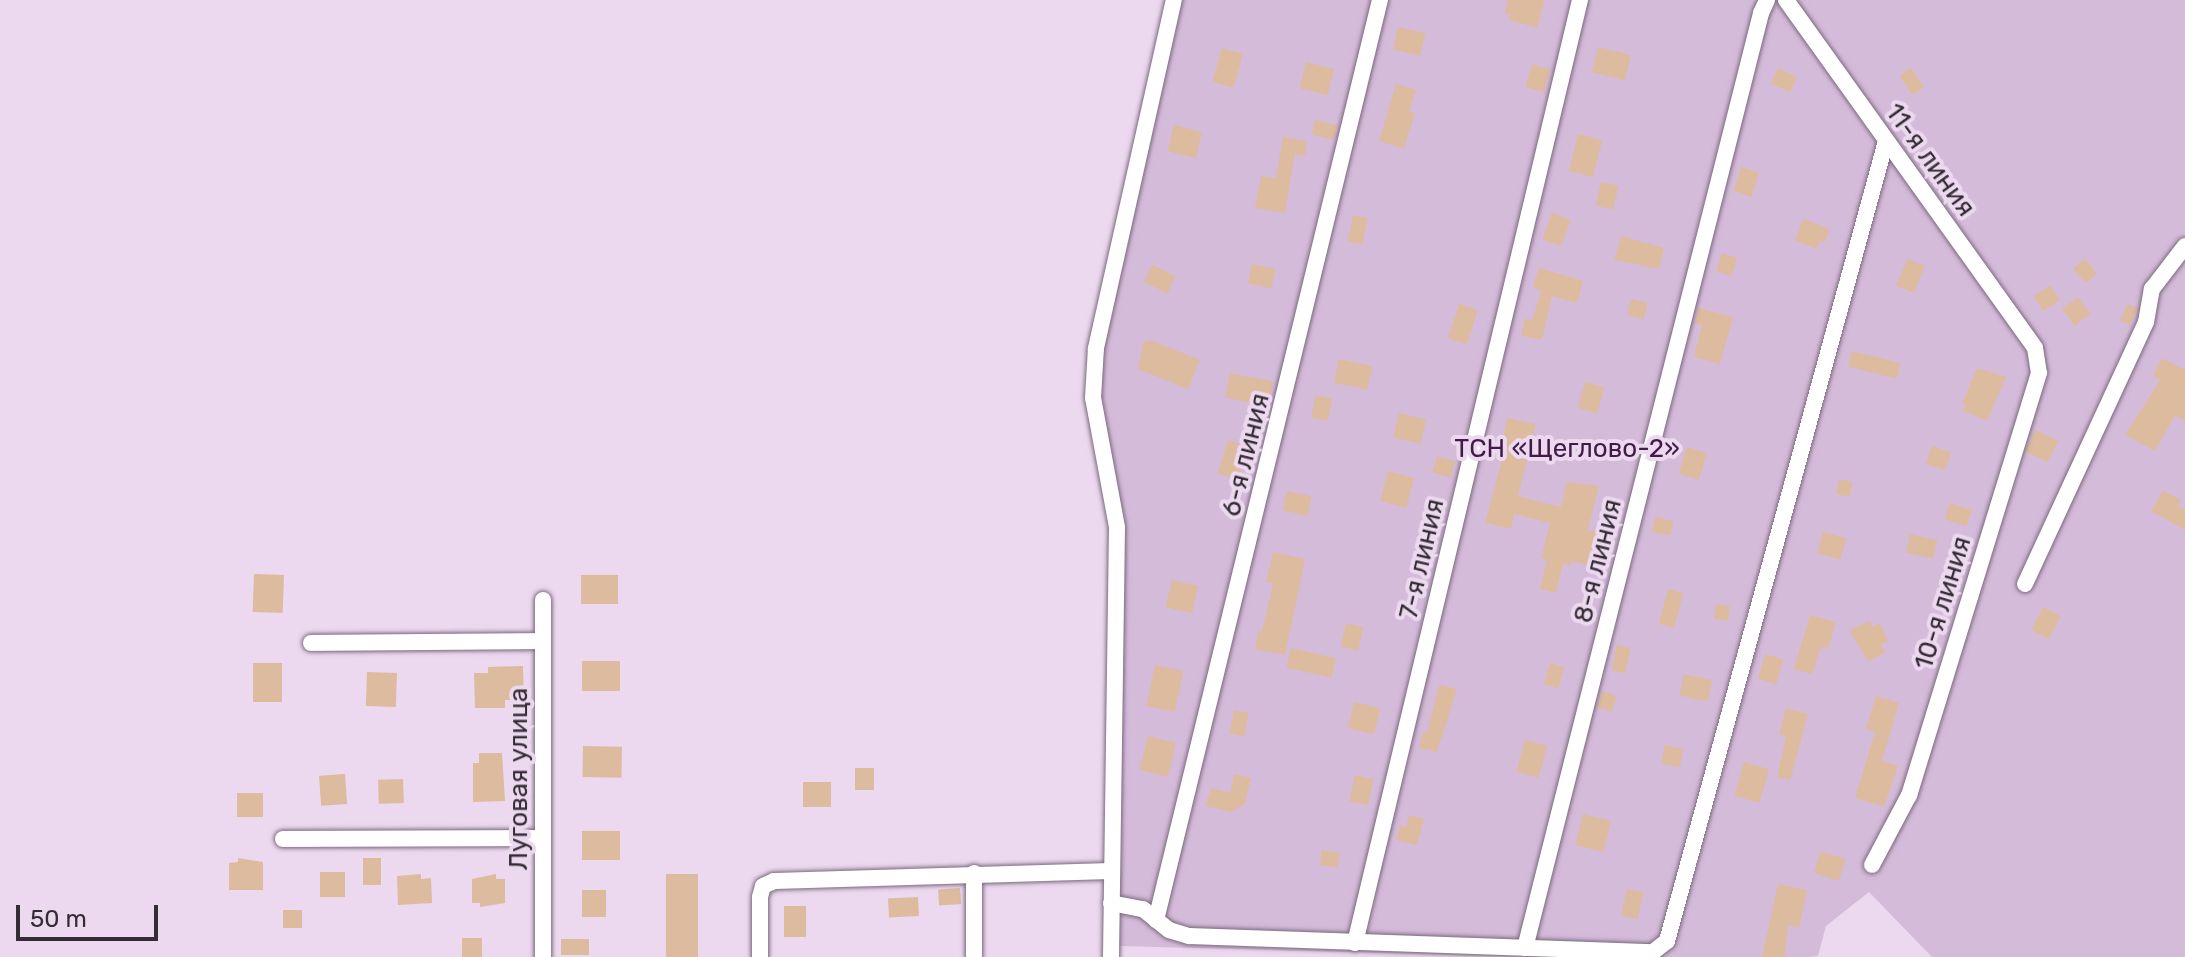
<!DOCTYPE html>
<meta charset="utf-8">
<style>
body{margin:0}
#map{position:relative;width:2185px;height:957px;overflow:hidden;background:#ecd8ef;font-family:Rubik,sans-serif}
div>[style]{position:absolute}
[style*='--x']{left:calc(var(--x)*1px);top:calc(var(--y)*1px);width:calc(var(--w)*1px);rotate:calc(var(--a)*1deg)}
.green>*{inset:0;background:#d5bbda}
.building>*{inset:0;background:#ddbb9e;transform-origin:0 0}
.roads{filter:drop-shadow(0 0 2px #7a697d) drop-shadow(0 0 2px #7a697d)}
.street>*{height:16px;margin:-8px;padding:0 8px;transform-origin:8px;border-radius:8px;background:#fff}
span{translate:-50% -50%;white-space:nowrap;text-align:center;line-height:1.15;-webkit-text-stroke:8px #ecd8ef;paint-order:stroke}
.street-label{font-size:26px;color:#342c35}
.park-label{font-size:26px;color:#3f1b46}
.scale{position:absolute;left:16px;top:905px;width:142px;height:36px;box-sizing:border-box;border:4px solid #342c35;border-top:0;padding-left:10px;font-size:24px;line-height:28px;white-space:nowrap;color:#342c35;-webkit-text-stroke:6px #ecd8ef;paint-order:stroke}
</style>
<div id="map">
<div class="green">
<div style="clip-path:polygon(1182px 0,2185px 0,2185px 957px,1932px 957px,1869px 892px,1826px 926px,1818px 956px,1810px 957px,1531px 957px,1119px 946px,1124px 526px,1101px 398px,1102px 349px)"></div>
</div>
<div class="building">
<div style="clip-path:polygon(1508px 0,1545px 0,1537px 28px,1509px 20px,1510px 14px,1505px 13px)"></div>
<div style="left:1398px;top:27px;width:28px;height:23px;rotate:13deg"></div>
<div style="left:1598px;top:47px;width:34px;height:26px;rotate:14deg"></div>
<div style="left:1222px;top:48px;width:22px;height:35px;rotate:16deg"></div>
<div style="left:1306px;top:62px;width:29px;height:27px;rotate:14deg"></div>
<div style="left:1532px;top:64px;width:19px;height:24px;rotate:16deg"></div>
<div style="left:1778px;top:68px;width:21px;height:17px;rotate:25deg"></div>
<div style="left:1911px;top:68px;width:23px;height:14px;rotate:56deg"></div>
<div style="clip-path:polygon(1396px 84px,1416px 90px,1409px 112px,1415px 113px,1404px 149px,1379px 141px)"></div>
<div style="left:1315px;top:120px;width:23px;height:15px;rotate:13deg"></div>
<div style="left:1174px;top:125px;width:29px;height:27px;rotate:14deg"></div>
<div style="left:1578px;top:134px;width:25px;height:38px;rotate:14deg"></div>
<div style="clip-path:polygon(1283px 137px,1307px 141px,1305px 156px,1295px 154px,1285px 213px,1255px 208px,1261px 176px,1276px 178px)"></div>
<div style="left:1741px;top:167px;width:19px;height:25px;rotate:18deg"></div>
<div style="left:1601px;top:182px;width:18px;height:24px;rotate:13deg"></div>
<div style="left:1552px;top:213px;width:20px;height:28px;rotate:20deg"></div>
<div style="left:1353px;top:215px;width:15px;height:27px;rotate:11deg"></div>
<div style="clip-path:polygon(1803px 219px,1830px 229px,1825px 242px,1820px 241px,1817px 249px,1795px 241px)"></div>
<div style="clip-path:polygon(1621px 236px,1664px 248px,1659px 269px,1614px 260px)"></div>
<div style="left:1722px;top:253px;width:16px;height:19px;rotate:18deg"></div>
<div style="left:1907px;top:259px;width:19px;height:29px;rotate:21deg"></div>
<div style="left:2085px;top:259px;width:19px;height:15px;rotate:51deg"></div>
<div style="left:1252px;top:264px;width:24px;height:20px;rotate:12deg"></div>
<div style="left:1152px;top:265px;width:26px;height:19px;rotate:25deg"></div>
<div style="clip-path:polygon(1539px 268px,1583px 281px,1577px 303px,1552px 296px,1542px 340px,1521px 335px,1525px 319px,1532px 320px,1541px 292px,1533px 286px)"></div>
<div style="left:2050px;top:285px;width:18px;height:20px;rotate:56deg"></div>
<div style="left:2078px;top:297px;width:21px;height:20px;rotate:53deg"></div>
<div style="left:1631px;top:299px;width:17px;height:17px;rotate:13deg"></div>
<div style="left:1459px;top:304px;width:20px;height:36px;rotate:18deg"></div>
<div style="left:2127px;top:304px;width:11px;height:18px;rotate:22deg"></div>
<div style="clip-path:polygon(1698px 308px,1733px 317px,1720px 364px,1694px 357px,1702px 325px,1695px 323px)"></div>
<div style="clip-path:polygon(1150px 340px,1200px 360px,1188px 389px,1138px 369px,1143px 343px)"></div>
<div style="left:1852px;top:351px;width:50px;height:16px;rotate:14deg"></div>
<div style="clip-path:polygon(2162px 358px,2185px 370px,2185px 421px,2175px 415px,2155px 451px,2125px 435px,2160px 380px,2153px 376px)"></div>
<div style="left:1339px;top:359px;width:34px;height:24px;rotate:12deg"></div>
<div style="clip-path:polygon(1977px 368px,2006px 377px,1987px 421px,1963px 411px,1966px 406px,1962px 404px)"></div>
<div style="left:1230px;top:373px;width:44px;height:25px;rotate:11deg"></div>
<div style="left:1585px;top:382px;width:20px;height:27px;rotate:15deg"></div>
<div style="left:1316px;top:395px;width:17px;height:23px;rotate:13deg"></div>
<div style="left:1399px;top:413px;width:28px;height:25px;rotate:13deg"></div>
<div style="clip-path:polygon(1507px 418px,1536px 424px,1518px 496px,1561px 507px,1567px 482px,1599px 486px,1588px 530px,1600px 533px,1591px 566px,1571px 561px,1570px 566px,1563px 564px,1556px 593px,1540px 589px,1547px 560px,1541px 558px,1550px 523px,1514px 514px,1511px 529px,1485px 523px,1506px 446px,1501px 445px)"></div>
<div style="left:2036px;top:430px;width:25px;height:24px;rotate:26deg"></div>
<div style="left:1228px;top:440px;width:21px;height:35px;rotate:17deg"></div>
<div style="left:1932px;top:446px;width:20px;height:19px;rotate:18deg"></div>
<div style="left:1687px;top:447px;width:21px;height:28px;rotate:17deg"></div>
<div style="left:1437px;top:456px;width:19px;height:17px;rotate:16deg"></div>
<div style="left:1388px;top:471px;width:27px;height:31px;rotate:15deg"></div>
<div style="left:1839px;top:479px;width:14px;height:15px;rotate:12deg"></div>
<div style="clip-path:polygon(2163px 490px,2181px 500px,2178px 506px,2185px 510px,2185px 530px,2151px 511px)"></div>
<div style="left:1287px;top:491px;width:25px;height:20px;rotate:12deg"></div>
<div style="left:1950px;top:503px;width:23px;height:17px;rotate:18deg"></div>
<div style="left:1655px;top:517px;width:19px;height:15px;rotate:12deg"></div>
<div style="left:1823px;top:532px;width:24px;height:22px;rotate:15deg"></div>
<div style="left:1910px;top:534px;width:28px;height:19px;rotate:13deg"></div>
<div style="clip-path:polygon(1273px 552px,1305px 559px,1285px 655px,1255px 649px,1258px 631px,1262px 632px,1273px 583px,1266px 582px)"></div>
<div style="left:254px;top:574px;width:30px;height:38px;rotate:2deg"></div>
<div style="left:581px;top:575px;width:37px;height:29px"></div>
<div style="left:1172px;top:580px;width:27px;height:28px;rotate:13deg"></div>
<div style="left:1668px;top:589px;width:16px;height:36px;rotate:15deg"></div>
<div style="left:1716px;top:604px;width:14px;height:15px;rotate:8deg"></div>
<div style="left:2043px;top:607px;width:20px;height:26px;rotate:27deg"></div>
<div style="clip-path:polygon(1810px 615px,1836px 622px,1828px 649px,1821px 647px,1812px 674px,1794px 669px)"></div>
<div style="clip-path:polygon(1870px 621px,1873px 627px,1880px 623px,1888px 641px,1881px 644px,1885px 653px,1868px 661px,1849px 630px)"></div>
<div style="left:1346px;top:623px;width:18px;height:24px;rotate:13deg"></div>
<div style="left:1617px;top:645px;width:14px;height:26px;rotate:12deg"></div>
<div style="left:1291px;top:648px;width:46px;height:20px;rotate:13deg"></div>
<div style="left:1765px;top:654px;width:19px;height:26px;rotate:16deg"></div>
<div style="left:582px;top:661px;width:38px;height:30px"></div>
<div style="left:253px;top:663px;width:29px;height:39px"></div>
<div style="left:1550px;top:663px;width:15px;height:22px;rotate:16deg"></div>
<div style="left:1155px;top:665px;width:29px;height:42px;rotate:12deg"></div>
<div style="clip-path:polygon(523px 666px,524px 700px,505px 700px,505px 708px,475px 708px,474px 673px,488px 673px,488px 667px)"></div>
<div style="left:367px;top:672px;width:30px;height:34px;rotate:2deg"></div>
<div style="left:1684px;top:674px;width:29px;height:22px;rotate:12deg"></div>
<div style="clip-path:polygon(1439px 685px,1457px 689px,1437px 752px,1419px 748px,1423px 732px,1427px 733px)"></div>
<div style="left:1603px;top:691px;width:15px;height:17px;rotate:20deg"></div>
<div style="clip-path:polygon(1876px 696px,1899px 703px,1882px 761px,1898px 766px,1884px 807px,1855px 798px,1875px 732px,1866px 729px)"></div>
<div style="left:1354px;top:702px;width:27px;height:27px;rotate:13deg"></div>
<div style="clip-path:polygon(1786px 708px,1808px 714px,1790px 780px,1777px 777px,1786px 736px,1779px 734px)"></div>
<div style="left:1234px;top:710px;width:15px;height:24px;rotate:11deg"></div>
<div style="left:1148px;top:736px;width:29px;height:35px;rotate:14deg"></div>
<div style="left:1525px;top:740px;width:23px;height:33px;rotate:15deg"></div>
<div style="left:1665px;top:745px;width:19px;height:19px;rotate:12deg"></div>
<div style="left:583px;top:746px;width:39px;height:31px;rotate:1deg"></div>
<div style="clip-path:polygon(479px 753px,502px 753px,505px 801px,473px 802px,473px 763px,479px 763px)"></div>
<div style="left:1744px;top:762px;width:26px;height:35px;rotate:16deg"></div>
<div style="left:855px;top:768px;width:19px;height:22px"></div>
<div style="left:345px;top:774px;width:30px;height:26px;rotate:86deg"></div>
<div style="clip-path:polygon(1234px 774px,1251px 778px,1245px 804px,1231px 812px,1206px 806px,1211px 788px,1230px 793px)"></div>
<div style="left:1355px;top:775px;width:19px;height:27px;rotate:12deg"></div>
<div style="left:403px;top:779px;width:24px;height:25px;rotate:88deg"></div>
<div style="left:803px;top:782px;width:28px;height:25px"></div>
<div style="left:263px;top:793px;width:24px;height:26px;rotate:90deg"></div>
<div style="left:1583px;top:814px;width:29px;height:32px;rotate:14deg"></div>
<div style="clip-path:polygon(1409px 815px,1424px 819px,1417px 845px,1396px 840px,1400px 825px,1406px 827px)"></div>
<div style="left:582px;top:831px;width:38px;height:29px"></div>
<div style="left:1322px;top:850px;width:18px;height:15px;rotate:9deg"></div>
<div style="left:1821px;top:851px;width:26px;height:23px;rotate:18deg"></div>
<div style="clip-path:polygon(238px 858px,263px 862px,263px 890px,229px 890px,229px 863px,238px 862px)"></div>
<div style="left:363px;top:858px;width:18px;height:27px"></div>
<div style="left:345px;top:872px;width:25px;height:25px;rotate:90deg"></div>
<div style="clip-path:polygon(421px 874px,421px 879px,431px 878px,432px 903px,398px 905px,397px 876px)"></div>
<div style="clip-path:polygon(496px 874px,496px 879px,505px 879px,505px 903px,480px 907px,480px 903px,472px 903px,472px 879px)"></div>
<div style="left:666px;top:874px;width:32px;height:83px"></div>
<div style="clip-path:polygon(1778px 884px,1807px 890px,1799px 928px,1788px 925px,1785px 957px,1762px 957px)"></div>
<div style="left:960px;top:888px;width:16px;height:22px;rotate:86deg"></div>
<div style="left:1627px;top:889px;width:17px;height:27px;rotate:13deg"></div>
<div style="left:582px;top:890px;width:24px;height:27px"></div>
<div style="left:918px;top:897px;width:19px;height:30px;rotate:87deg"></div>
<div style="left:784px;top:906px;width:22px;height:31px"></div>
<div style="left:283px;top:910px;width:19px;height:18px"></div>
<div style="left:462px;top:938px;width:20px;height:19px"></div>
<div style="left:561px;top:939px;width:28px;height:16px"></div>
</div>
<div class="roads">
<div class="street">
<div style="--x:1786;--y:0;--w:428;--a:54.4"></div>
<div style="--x:2035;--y:348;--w:25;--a:81"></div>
<div style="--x:2039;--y:373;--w:442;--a:107.1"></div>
<div style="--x:1909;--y:795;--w:79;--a:117.9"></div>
<div style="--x:2025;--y:584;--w:289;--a:-65.2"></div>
<div style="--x:2146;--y:322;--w:34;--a:-80"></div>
<div style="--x:2152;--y:289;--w:54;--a:-52.5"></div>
<div style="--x:543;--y:600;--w:357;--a:90"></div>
<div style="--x:311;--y:643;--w:232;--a:-0.5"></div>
<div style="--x:283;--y:839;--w:259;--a:-0.2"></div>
<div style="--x:974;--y:873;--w:84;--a:90"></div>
<div style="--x:1111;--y:903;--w:33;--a:11"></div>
<div style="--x:1143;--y:909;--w:33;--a:39"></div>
<div style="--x:1169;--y:930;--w:21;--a:17"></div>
<div style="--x:1189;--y:936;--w:464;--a:2"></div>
<div style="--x:1653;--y:952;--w:18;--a:-38"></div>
<div style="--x:1667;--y:941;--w:829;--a:-74.69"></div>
<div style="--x:1156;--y:920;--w:947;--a:-76.32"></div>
<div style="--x:1355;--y:943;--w:969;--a:-76.58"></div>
<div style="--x:1525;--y:948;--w:964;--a:-75.83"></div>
<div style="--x:1761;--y:13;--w:14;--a:-65"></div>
<div style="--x:760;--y:957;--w:60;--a:-90"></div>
<div style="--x:760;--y:897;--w:11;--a:-75"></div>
<div style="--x:763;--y:886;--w:12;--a:-24"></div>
<div style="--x:774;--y:881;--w:337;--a:-1.7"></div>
<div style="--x:1111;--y:957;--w:430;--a:-89.2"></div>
<div style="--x:1117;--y:527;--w:131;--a:-100.5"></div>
<div style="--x:1093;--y:398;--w:50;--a:-86.6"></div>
<div style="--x:1096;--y:348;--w:357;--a:-77.4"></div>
</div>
</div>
<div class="street-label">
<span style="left:1930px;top:160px;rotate:54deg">11-я линия</span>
<span style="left:1246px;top:455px;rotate:-76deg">6-я линия</span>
<span style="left:1422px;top:559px;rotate:-77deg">7-я линия</span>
<span style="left:1598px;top:561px;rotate:-76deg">8-я линия</span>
<span style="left:1943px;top:603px;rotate:-73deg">10-я линия</span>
<span style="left:519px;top:779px;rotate:-90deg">Луговая улица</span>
</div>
<div class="park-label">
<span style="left:1567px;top:449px">ТСН «Щеглово-2»</span>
</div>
<div class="scale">50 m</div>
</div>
